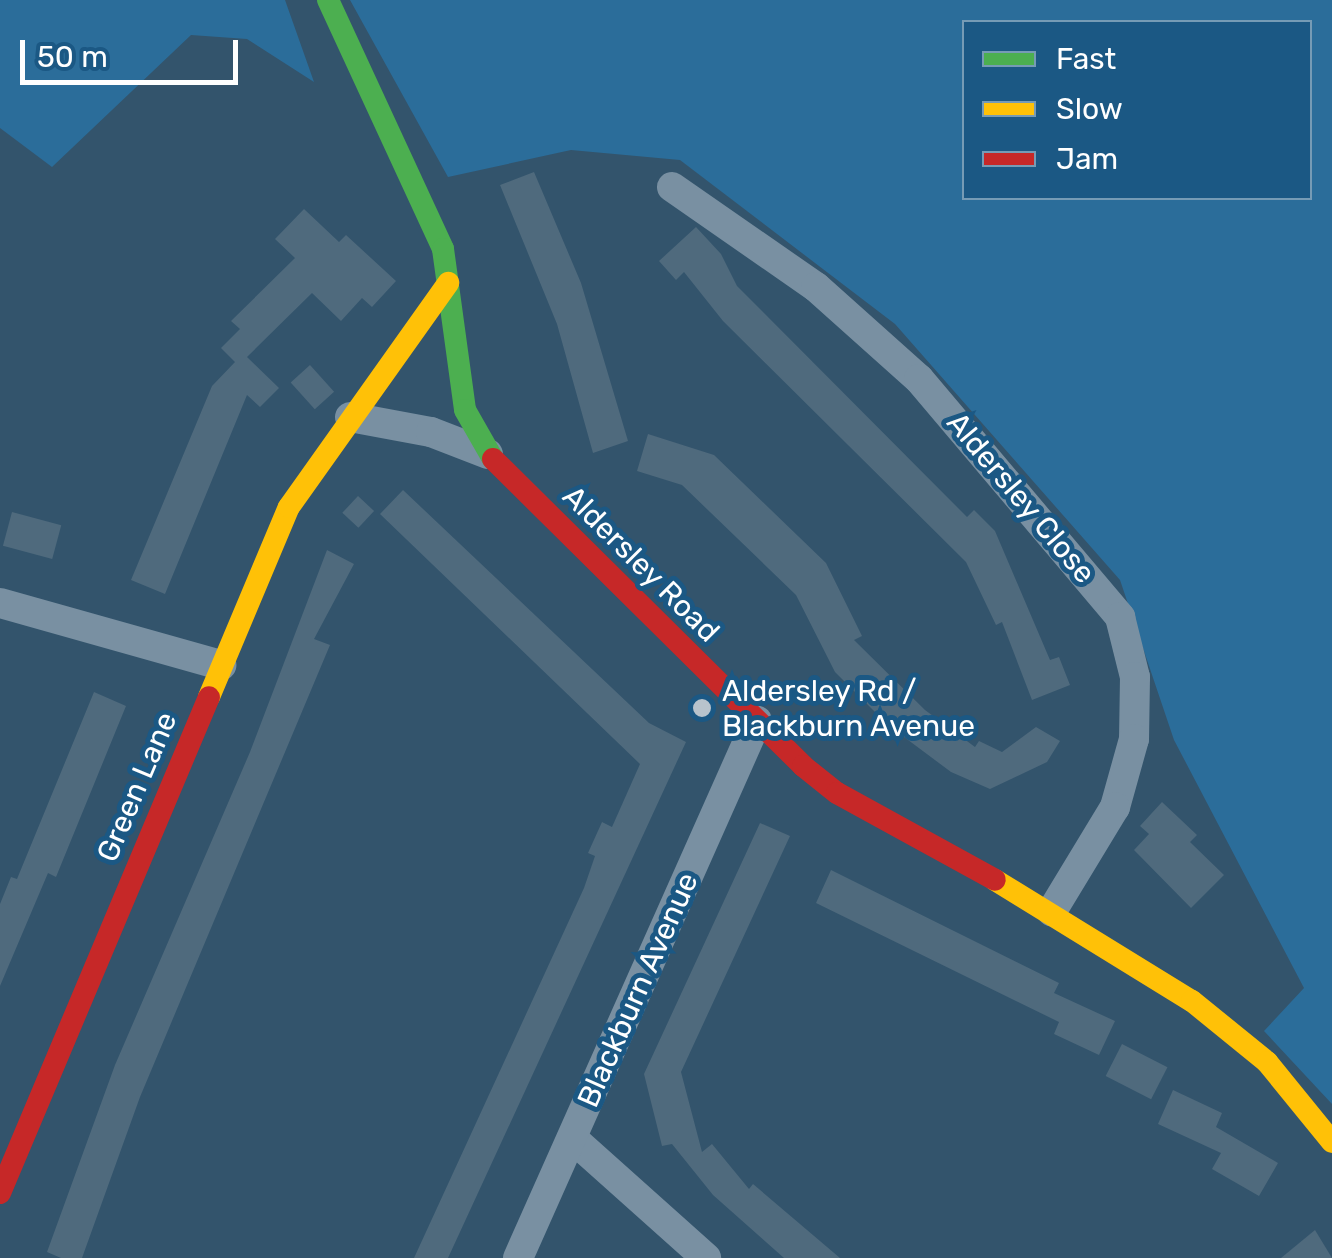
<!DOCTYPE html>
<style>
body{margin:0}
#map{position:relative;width:1332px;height:1258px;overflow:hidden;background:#33546c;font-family:Rubik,sans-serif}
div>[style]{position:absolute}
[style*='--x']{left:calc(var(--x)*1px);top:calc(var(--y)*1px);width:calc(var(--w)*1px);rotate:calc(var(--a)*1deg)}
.green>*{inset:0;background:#2b6d9a}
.building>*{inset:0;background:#4f6a7d;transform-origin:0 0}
.street>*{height:30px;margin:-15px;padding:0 15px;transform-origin:15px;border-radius:15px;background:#7990a2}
.fast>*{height:22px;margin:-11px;padding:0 11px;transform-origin:11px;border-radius:11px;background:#4caf50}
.slow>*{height:22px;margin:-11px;padding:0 11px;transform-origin:11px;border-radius:11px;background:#ffc107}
.jam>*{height:22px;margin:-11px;padding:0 11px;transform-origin:11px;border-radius:11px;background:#c62828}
.dots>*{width:28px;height:28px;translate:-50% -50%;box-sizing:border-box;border:5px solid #1b5884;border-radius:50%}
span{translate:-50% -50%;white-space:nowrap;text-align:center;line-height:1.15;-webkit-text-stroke:10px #1b5884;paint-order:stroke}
.street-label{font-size:30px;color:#fff}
.poi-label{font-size:30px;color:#fff}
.left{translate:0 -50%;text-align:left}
.legend{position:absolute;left:962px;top:20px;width:350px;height:180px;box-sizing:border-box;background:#1b5884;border:2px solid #769bb5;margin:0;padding:12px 18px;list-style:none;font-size:30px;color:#fff}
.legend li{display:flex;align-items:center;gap:20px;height:50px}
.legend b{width:50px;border:2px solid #769bb5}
.scale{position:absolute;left:20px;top:40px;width:218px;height:45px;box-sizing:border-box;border:5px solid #fff;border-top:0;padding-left:12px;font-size:30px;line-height:35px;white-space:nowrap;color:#fff;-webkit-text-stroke:8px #1b5884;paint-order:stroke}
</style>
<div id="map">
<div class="green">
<div style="clip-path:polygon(0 0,285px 0,314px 82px,247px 39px,191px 35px,52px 167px,0 128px)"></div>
<div style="clip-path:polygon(evenodd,350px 0,1332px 0,1332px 1104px,1264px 1031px,1304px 988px,1174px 740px,1120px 580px,895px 324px,680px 160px,571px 150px,448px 177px,350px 0,964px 22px,1310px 22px,1310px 198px,964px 198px,964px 22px)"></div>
</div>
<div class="building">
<div style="clip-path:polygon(534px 172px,581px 283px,628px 441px,593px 453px,557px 324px,500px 185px)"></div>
<div style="clip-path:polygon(304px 209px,339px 242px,346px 235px,396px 281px,372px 307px,362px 298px,341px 321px,312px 293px,247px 357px,279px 388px,260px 407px,247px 395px,165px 594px,131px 580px,212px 386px,235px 362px,221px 348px,240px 329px,231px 321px,295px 258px,275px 239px)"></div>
<div style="clip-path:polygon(696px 227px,721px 254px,737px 286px,967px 517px,974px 510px,995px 531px,1050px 660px,1059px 657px,1070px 685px,1032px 700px,1002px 622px,996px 625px,966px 562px,723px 321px,684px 272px,676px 280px,659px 261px)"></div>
<div style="left:310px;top:365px;width:36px;height:26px;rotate:48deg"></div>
<div style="clip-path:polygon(648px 434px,714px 455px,826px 563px,862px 636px,854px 640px,925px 710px,975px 747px,979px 741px,1002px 752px,1036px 727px,1060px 741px,1047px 762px,990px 789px,951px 772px,888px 725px,835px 672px,796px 595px,682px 485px,637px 471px)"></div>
<div style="clip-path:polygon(403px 490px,649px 723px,686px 742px,448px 1258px,414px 1258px,584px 888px,595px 856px,588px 853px,602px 822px,612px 827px,640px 764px,380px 514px)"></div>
<div style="left:358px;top:496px;width:22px;height:23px;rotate:43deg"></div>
<div style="left:12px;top:512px;width:51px;height:35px;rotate:15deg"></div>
<div style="clip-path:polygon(327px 550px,354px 564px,314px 639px,330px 645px,140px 1097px,82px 1258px,61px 1258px,47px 1252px,115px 1065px,250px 752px)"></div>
<div style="clip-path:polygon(94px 692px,126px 706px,56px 877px,48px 873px,0 986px,0 904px,11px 877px,17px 879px)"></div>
<div style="clip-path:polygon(1162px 802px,1197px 835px,1190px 842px,1224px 875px,1191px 908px,1134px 850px,1149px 834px,1140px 826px)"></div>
<div style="clip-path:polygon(760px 823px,790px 836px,681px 1072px,702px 1152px,712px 1144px,749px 1189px,753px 1184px,840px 1258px,784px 1258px,713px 1195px,672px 1144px,662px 1146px,644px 1074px)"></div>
<div style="clip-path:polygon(831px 870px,1059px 983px,1054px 993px,1115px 1021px,1099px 1055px,1054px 1034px,1059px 1022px,816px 903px)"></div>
<div style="left:1122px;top:1044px;width:51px;height:36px;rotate:27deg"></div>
<div style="clip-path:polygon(1173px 1090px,1222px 1113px,1216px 1127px,1278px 1163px,1259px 1196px,1212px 1169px,1221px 1153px,1158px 1124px)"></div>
<div style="clip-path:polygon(1315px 1230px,1332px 1258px,1281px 1258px)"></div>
</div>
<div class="street">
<div style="--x:672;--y:187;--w:175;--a:34.8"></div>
<div style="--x:816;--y:287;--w:138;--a:41.8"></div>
<div style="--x:919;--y:379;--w:312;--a:49.8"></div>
<div style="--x:1120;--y:617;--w:62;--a:76"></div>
<div style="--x:1135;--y:677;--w:62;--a:90.9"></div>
<div style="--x:1134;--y:739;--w:71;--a:105.6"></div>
<div style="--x:1115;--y:807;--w:122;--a:121.2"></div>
<div style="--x:350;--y:417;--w:82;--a:10.5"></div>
<div style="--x:431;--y:432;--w:61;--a:21.1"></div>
<div style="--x:0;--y:603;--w:230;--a:15.7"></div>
<div style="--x:572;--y:1138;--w:180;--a:41.8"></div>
<div style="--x:518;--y:1258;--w:588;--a:-66.01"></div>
</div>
<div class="fast">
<div style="--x:328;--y:0;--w:274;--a:65.2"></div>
<div style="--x:443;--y:249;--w:162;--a:82.2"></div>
<div style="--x:465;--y:410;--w:56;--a:60.3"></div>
</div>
<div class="slow">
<div style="--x:209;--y:697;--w:206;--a:-67.2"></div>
<div style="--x:289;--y:507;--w:275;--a:-54.6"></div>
<div style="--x:995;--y:880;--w:231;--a:31.6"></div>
<div style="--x:1192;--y:1001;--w:97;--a:39.1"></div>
<div style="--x:1267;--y:1062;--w:103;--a:50.9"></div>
</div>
<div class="jam">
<div style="--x:493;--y:459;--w:436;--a:44.7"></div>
<div style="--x:803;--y:766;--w:43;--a:38.5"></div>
<div style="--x:837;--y:793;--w:180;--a:28.8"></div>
<div style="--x:0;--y:1193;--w:538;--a:-67.15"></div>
</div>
<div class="dots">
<div style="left:702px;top:708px;background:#b8c3cc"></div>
</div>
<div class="street-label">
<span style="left:1021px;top:498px;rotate:50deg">Aldersley Close</span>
<span style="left:641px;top:564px;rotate:45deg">Aldersley Road</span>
<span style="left:137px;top:787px;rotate:-67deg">Green Lane</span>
<span style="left:638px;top:990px;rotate:-66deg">Blackburn Avenue</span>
</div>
<div class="poi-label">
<span class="left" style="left:722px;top:708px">Aldersley Rd /<br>Blackburn Avenue</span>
</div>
<ul class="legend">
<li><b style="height:12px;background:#4caf50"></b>Fast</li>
<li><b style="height:12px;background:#ffc107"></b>Slow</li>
<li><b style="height:12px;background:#c62828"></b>Jam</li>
</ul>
<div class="scale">50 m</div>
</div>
